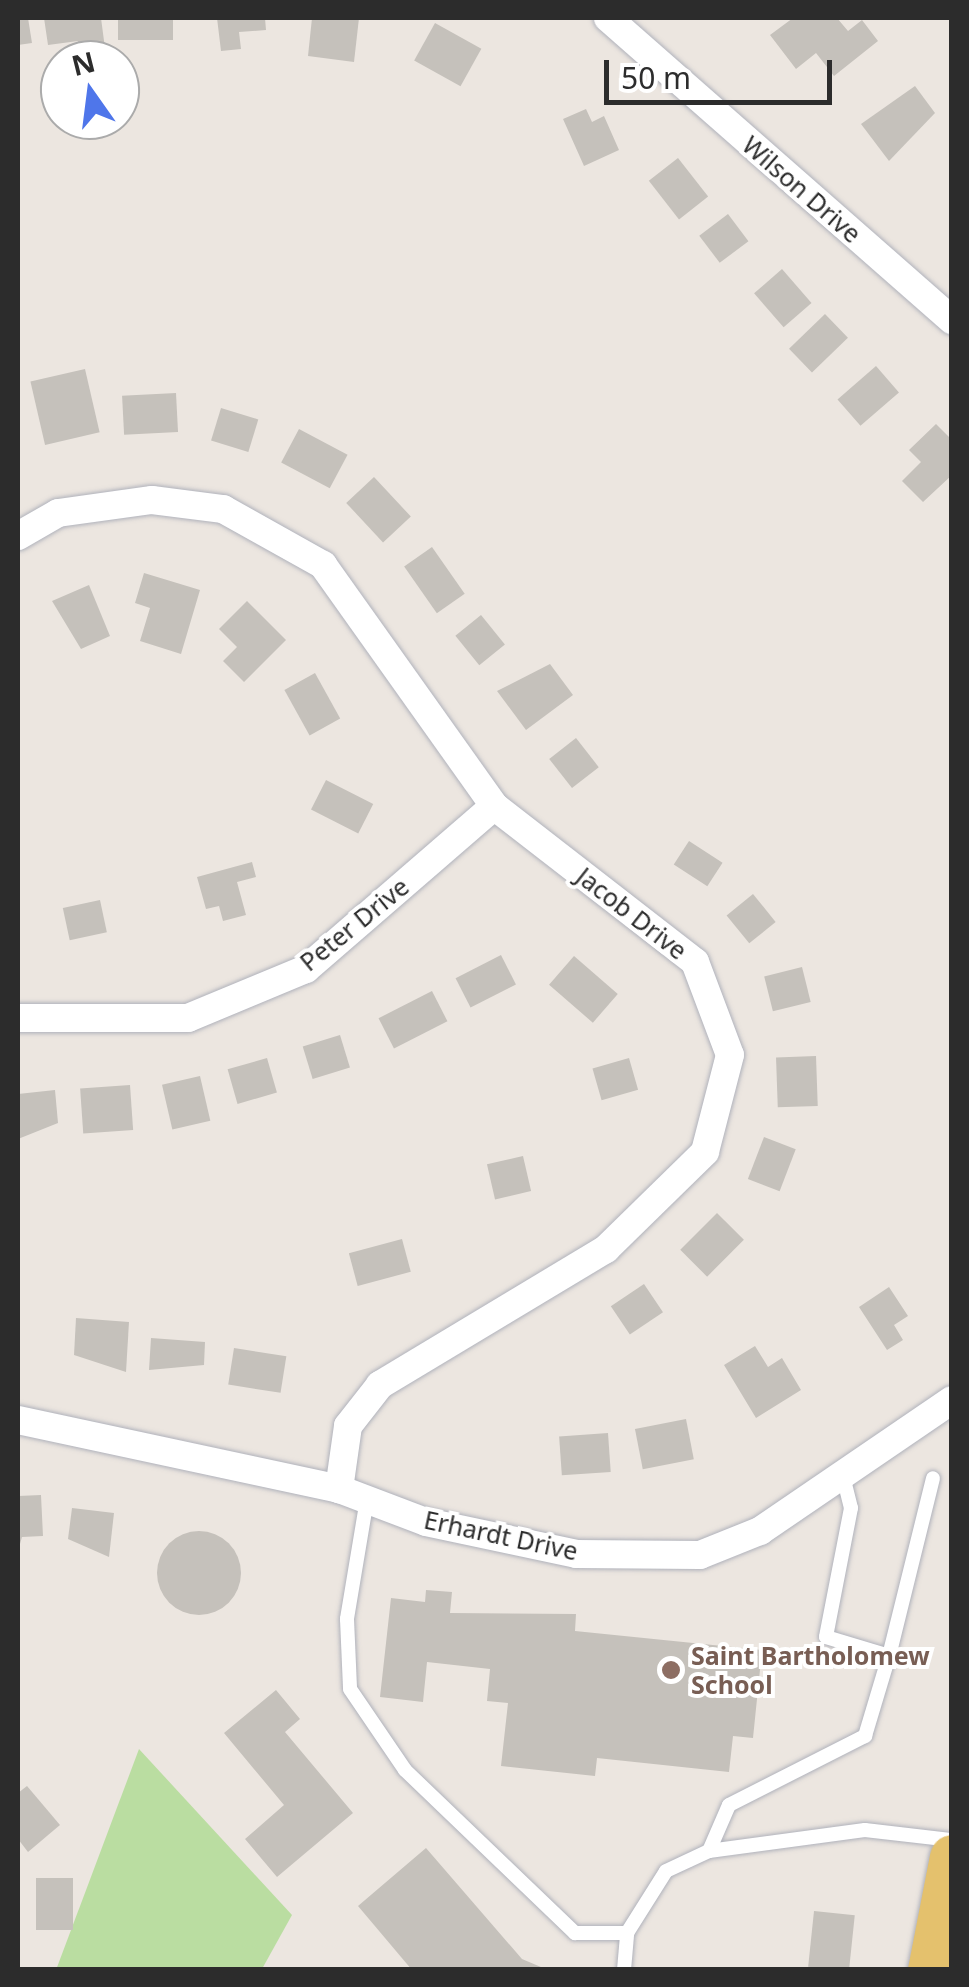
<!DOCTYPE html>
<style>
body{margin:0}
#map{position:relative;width:969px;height:1987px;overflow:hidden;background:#ece6e0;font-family:"Noto Sans",sans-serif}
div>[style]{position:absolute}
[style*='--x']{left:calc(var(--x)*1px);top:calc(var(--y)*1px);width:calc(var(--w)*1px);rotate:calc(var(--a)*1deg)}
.green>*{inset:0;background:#badda1}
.building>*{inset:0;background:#c5c1bb;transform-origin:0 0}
.round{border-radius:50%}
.roads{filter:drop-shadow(0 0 2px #b0b2bb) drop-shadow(0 0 2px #b0b2bb)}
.service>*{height:14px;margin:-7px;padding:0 7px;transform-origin:7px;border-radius:7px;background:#fff}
.minor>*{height:28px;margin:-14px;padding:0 14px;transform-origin:14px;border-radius:14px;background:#fff}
.primary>*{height:45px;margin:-22.5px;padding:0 22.5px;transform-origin:22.5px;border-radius:22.5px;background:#e4c16d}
.dots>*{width:28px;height:28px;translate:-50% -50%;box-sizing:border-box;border:5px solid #fff;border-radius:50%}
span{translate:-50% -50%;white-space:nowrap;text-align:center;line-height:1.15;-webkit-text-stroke:8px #fff;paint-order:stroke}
.street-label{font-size:25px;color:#2c2c2c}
.education-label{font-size:25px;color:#785e54;font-weight:700}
.left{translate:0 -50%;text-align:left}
.frame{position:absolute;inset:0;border:20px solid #2c2c2c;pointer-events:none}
.north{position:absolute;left:40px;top:40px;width:100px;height:100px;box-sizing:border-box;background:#fff;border:2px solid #ababab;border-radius:50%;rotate:346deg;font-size:28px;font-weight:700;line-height:40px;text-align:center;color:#2c2c2c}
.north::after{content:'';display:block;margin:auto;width:35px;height:45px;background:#4f76ea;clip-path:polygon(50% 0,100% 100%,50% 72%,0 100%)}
.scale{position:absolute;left:604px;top:60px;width:228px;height:45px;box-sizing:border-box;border:5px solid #2c2c2c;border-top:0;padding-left:12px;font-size:30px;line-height:35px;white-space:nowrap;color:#2c2c2c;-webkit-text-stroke:8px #fff;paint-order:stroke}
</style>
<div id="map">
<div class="green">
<div style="clip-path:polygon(139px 1749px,292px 1915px,262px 1969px,56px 1970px)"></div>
</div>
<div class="building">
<div style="clip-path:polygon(18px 18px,28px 18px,32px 43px,18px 45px)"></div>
<div style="clip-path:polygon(44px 18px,101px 18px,106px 56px,80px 59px,78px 41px,48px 45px)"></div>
<div style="left:118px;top:18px;width:55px;height:22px"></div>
<div style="clip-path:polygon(217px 18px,265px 18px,266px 30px,239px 32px,241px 49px,221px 51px)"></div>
<div style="clip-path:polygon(312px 18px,359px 18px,354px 62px,308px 56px)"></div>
<div style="clip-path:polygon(793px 18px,837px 18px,848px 31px,862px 20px,878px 41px,834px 76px,816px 53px,796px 69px,770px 35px)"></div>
<div style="left:435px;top:23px;width:53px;height:43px;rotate:29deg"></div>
<div style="clip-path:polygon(915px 86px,935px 113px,889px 161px,861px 124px)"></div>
<div style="clip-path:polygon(586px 109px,592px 122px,604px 116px,619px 150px,584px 166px,563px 119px)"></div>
<div style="left:678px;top:158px;width:49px;height:37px;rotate:52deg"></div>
<div style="left:728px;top:214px;width:34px;height:36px;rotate:53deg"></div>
<div style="left:782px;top:269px;width:45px;height:37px;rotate:49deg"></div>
<div style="left:825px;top:314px;width:33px;height:50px;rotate:46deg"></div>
<div style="left:876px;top:366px;width:35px;height:51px;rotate:49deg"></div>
<div style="left:85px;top:369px;width:65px;height:56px;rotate:77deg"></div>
<div style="left:176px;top:393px;width:39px;height:54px;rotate:87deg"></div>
<div style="left:221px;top:408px;width:39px;height:34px;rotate:17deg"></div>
<div style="clip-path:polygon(936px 424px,952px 440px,952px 475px,923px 502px,902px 481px,921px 462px,909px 450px)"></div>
<div style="left:299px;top:429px;width:55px;height:38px;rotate:28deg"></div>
<div style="left:374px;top:477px;width:54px;height:38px;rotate:47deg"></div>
<div style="left:432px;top:547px;width:57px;height:34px;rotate:55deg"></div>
<div style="clip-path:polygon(144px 573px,200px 590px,181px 654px,140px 641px,150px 608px,135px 603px)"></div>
<div style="clip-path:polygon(89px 585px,110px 636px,81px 649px,52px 601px)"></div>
<div style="clip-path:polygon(247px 601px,286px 640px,244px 682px,223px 661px,237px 647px,219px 629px)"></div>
<div style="left:481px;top:615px;width:38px;height:33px;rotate:51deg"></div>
<div style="clip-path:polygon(550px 664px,573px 695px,526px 730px,497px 691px)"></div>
<div style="left:315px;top:673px;width:52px;height:35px;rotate:61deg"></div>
<div style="left:576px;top:738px;width:37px;height:34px;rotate:52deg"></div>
<div style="left:326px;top:780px;width:53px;height:33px;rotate:27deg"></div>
<div style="left:689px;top:841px;width:40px;height:28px;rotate:33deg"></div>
<div style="clip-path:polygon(252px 862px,256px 877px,237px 882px,246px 915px,223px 921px,219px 906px,206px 909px,197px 877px)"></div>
<div style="left:753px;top:894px;width:36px;height:34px;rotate:51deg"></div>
<div style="left:100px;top:900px;width:33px;height:38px;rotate:78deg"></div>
<div style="left:501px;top:955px;width:33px;height:51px;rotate:63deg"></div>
<div style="left:574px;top:956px;width:58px;height:38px;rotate:41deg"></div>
<div style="left:802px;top:967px;width:36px;height:39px;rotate:76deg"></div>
<div style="left:432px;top:991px;width:34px;height:60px;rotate:63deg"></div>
<div style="left:340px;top:1035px;width:34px;height:39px;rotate:73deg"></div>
<div style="left:816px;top:1056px;width:50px;height:40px;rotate:88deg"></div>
<div style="left:267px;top:1058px;width:36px;height:41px;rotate:74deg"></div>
<div style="left:629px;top:1058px;width:33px;height:38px;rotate:74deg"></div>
<div style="left:200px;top:1076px;width:46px;height:39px;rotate:77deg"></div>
<div style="left:130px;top:1085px;width:45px;height:50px;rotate:86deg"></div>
<div style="clip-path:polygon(55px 1090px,58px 1123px,18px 1139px,18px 1094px)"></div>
<div style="left:764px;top:1137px;width:34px;height:45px;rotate:21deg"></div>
<div style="left:523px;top:1156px;width:36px;height:37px;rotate:77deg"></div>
<div style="left:717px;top:1213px;width:38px;height:52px;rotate:45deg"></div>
<div style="left:402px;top:1239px;width:34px;height:55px;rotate:75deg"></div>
<div style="left:644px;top:1284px;width:34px;height:40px;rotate:56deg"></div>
<div style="clip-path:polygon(889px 1287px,908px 1316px,894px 1325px,903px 1340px,887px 1350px,859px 1307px)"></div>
<div style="clip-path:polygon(76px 1318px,129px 1322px,126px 1372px,74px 1355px)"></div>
<div style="clip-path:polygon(151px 1338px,205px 1342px,204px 1365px,149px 1370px)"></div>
<div style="clip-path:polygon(755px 1346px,768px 1367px,782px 1358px,801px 1390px,756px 1418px,724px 1365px)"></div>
<div style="left:234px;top:1348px;width:53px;height:37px;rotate:9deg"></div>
<div style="left:686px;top:1419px;width:41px;height:52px;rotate:79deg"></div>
<div style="left:608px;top:1433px;width:39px;height:49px;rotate:86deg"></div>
<div style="clip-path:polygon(41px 1495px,43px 1536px,22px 1537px,18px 1551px,18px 1496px)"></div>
<div style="clip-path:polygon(72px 1508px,114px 1513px,109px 1557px,68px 1539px)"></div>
<div class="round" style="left:157px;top:1531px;width:84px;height:84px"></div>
<div style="clip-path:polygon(426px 1590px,452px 1592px,450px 1613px,576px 1614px,575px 1631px,762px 1650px,753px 1738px,733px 1736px,729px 1772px,597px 1758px,595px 1776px,501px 1766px,508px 1703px,487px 1701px,490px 1669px,427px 1662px,423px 1702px,380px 1697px,391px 1598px,425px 1602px)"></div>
<div style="clip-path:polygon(276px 1690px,300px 1719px,285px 1732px,353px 1813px,277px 1877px,245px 1839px,284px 1805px,224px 1733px)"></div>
<div style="clip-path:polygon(27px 1786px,60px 1825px,28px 1852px,18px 1839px,18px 1793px)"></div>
<div style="clip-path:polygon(426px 1848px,522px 1959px,548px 1970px,412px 1970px,358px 1906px)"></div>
<div style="left:36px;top:1878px;width:37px;height:52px"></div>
<div style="left:814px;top:1911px;width:41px;height:56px;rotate:6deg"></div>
</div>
<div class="roads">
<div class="service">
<div style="--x:843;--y:1476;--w:33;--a:76"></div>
<div style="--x:851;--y:1508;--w:131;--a:101"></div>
<div style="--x:826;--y:1637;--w:66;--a:16.8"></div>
<div style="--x:889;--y:1656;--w:183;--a:-76.1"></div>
<div style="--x:367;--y:1499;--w:122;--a:99.5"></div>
<div style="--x:347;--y:1619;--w:70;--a:87.5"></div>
<div style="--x:350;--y:1689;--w:98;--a:55.8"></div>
<div style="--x:405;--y:1770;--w:236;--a:43.8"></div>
<div style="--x:575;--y:1933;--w:52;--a:0"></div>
<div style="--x:627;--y:1933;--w:73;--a:-57.8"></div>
<div style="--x:666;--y:1871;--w:47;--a:-24.9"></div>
<div style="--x:709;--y:1851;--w:157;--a:-7.7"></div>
<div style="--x:865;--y:1830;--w:88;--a:6.6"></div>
<div style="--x:709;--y:1851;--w:50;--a:-66.5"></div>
<div style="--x:729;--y:1805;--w:153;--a:-26.9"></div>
<div style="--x:865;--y:1736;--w:84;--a:-73.3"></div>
<div style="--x:624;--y:1970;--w:37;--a:-85"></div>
</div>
<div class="minor">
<div style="--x:608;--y:18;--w:458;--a:41.3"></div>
<div style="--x:18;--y:536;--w:46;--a:-29.9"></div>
<div style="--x:58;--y:513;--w:95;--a:-7.9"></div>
<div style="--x:152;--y:500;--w:72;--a:7.2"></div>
<div style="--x:223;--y:509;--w:115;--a:29.2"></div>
<div style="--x:323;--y:565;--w:296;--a:54.6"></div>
<div style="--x:494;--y:806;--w:254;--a:37.8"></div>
<div style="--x:695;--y:962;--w:99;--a:69.4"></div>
<div style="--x:730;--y:1055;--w:100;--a:104.5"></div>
<div style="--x:705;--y:1152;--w:139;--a:135.6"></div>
<div style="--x:606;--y:1249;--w:264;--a:149"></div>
<div style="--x:380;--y:1385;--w:52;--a:128"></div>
<div style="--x:348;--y:1426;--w:64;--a:98.1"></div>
<div style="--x:18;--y:1018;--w:170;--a:0"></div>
<div style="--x:188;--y:1018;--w:128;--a:-22.6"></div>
<div style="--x:306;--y:969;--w:249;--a:-40.9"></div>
<div style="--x:18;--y:1420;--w:328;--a:12.1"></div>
<div style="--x:339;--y:1489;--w:93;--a:20.8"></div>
<div style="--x:426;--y:1522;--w:153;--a:12"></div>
<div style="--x:576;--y:1554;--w:124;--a:0.5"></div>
<div style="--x:700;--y:1555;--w:65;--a:-21.8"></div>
<div style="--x:760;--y:1531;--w:232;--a:-34.3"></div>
</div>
<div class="primary">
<div style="--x:930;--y:1970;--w:115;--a:-79"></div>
</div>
</div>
<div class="dots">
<div style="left:671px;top:1670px;background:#8d6e63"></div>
</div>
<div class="street-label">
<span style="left:802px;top:189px;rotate:41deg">Wilson Drive</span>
<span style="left:632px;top:913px;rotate:38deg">Jacob Drive</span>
<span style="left:354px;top:924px;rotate:-39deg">Peter Drive</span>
<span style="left:501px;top:1535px;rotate:12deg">Erhardt Drive</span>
</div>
<div class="education-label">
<span class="left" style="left:691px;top:1670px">Saint Bartholomew<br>School</span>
</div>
<div class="frame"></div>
<div class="north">N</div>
<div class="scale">50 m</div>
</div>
